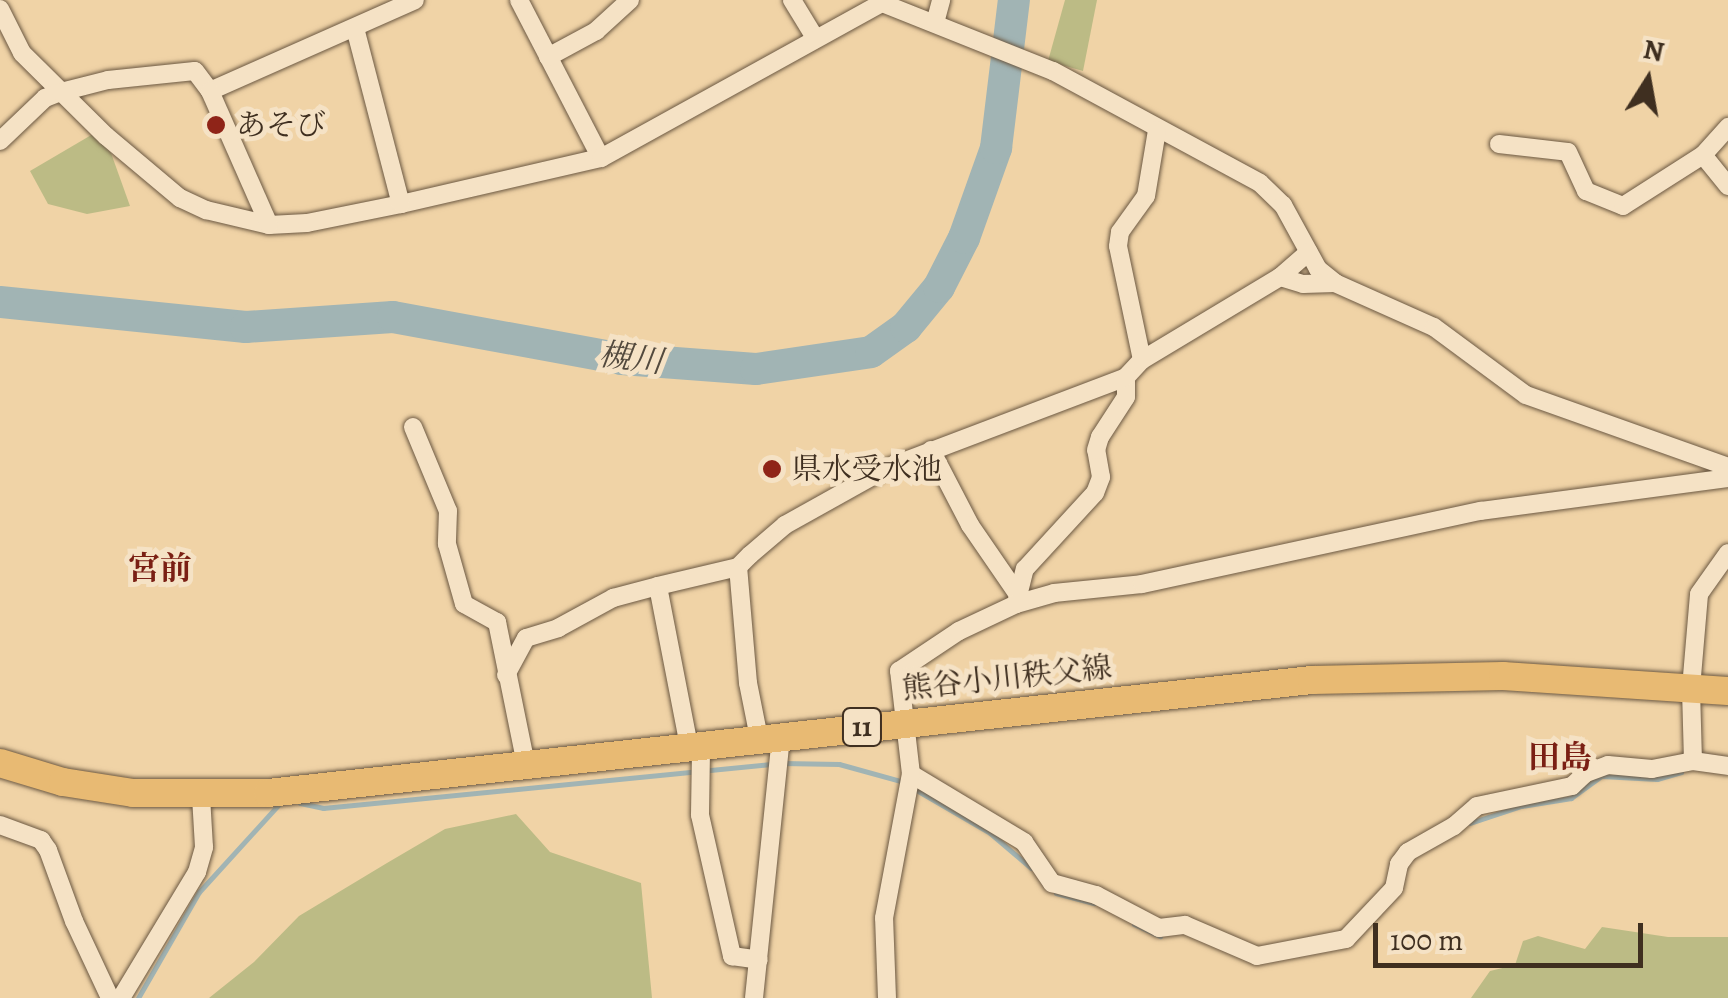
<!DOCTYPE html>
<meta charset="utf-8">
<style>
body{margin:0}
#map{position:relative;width:1728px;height:998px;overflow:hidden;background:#f0d3a6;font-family:Alegreya,"Noto Serif JP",serif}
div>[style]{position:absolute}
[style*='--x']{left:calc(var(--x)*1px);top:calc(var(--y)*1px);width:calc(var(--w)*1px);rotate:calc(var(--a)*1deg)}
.green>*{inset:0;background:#bcbb85}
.stream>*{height:5px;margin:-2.5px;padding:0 2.5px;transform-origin:2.5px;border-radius:2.5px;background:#a1b4b4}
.river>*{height:32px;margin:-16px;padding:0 16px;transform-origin:16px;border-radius:16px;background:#a1b4b4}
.roads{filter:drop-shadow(0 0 2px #6b5842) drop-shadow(0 0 2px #6b5842)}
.minor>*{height:18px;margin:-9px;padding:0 9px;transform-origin:9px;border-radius:9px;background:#f5e2c5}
.primary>*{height:28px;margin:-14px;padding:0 14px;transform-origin:14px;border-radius:14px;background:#e8ba73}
.dots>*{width:28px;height:28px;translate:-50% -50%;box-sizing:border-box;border:5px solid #f5e2c5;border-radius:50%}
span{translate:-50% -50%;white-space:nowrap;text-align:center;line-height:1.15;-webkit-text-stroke:10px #f5e2c5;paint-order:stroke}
.shield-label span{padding:2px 8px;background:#f5e2c5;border:2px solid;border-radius:8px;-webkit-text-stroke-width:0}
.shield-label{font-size:28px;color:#3f2f20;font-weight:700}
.poi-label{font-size:30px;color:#3f2f20}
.left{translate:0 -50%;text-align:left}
.street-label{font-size:30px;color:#3f2f20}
.water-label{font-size:32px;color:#534a3e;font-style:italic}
.neighbourhood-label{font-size:32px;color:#7a1f14;font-weight:700}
.north{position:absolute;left:1598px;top:30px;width:100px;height:100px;-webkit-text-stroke:8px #f5e2c5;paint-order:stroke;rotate:11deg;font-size:28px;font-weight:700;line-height:40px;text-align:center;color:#3f2f20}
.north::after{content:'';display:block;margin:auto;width:35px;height:45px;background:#3f2f20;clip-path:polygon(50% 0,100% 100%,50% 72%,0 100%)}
.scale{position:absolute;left:1373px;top:923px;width:270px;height:45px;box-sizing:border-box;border:5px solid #3f2f20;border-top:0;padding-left:12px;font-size:30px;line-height:35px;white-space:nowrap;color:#3f2f20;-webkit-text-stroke:8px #f5e2c5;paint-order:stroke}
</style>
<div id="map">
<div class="green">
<div style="clip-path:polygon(1065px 0,1097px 0,1083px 71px,1048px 61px)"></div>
<div style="clip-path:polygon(93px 134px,111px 153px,130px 206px,87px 214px,48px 204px,30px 171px)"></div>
<div style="clip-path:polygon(516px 814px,550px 852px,641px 883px,652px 998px,209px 998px,254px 962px,299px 916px,387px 863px,445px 829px)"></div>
<div style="clip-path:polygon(1602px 927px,1668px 937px,1728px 937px,1728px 998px,1471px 998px,1490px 971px,1515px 965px,1523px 941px,1538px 936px,1585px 949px)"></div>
</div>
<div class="stream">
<div style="--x:782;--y:763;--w:57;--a:1"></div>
<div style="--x:839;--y:764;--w:67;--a:15.5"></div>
<div style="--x:913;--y:788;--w:89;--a:30.3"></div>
<div style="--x:990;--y:833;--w:54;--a:40.5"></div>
<div style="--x:300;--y:803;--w:24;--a:12"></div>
<div style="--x:323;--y:808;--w:450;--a:-5.6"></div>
<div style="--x:1470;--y:823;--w:54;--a:-18.4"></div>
<div style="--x:1521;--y:806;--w:51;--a:-9.1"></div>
<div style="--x:1571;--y:798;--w:37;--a:-36"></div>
<div style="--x:1601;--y:776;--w:56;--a:3.1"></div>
<div style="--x:1657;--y:779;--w:25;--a:-16"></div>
<div style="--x:1056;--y:893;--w:39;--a:15"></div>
<div style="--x:1134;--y:924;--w:29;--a:25"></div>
<div style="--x:138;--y:998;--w:122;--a:-60.1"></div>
<div style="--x:199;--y:892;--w:120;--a:-47.7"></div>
</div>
<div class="river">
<div style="--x:0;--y:302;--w:247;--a:5.8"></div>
<div style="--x:246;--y:327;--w:147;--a:-3.9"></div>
<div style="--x:393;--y:317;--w:233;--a:10.4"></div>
<div style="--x:622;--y:359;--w:134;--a:4.3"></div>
<div style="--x:756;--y:369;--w:116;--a:-8.4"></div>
<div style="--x:871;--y:352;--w:43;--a:-35.5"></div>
<div style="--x:906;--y:327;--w:52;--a:-50.5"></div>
<div style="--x:939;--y:287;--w:55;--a:-63"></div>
<div style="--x:964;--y:238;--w:96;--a:-70.4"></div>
<div style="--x:996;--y:148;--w:149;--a:-83.1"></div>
</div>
<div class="roads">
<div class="minor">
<div style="--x:519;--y:0;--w:178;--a:62.6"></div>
<div style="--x:792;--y:0;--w:42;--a:58.6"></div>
<div style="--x:882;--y:3;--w:184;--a:21.7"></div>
<div style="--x:1053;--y:71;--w:235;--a:28.4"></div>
<div style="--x:1260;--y:183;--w:32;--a:44"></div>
<div style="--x:1283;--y:205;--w:73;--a:61.3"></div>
<div style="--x:1318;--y:269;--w:22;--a:39"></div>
<div style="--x:1335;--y:283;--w:108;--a:24"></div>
<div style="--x:1434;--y:327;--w:114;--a:36.5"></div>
<div style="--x:1526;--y:395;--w:214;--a:19.6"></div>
<div style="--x:0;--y:9;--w:49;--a:63.4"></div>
<div style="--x:22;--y:53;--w:118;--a:44.7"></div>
<div style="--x:106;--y:136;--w:97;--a:40"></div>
<div style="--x:180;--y:198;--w:29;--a:25"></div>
<div style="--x:206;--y:210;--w:65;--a:13.4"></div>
<div style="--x:269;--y:225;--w:38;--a:-3"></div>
<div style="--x:307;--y:223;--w:96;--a:-11.4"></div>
<div style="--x:401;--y:204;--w:205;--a:-13"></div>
<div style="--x:601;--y:158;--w:327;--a:-28.9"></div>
<div style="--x:935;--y:23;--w:24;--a:-75"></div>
<div style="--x:355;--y:28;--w:182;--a:75.4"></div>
<div style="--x:548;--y:57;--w:55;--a:-28.4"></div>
<div style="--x:596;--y:31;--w:46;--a:-42.4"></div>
<div style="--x:210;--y:91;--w:224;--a:-23.9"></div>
<div style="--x:0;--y:141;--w:62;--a:-43.7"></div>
<div style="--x:45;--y:98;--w:17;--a:-21"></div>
<div style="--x:61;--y:92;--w:49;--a:-14.3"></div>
<div style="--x:108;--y:80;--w:87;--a:-5.9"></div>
<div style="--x:195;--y:71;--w:25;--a:53"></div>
<div style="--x:210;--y:91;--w:146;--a:66.2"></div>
<div style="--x:1499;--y:144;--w:69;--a:6.6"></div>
<div style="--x:1568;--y:152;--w:43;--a:65.2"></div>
<div style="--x:1586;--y:191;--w:40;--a:22"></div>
<div style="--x:1623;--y:206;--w:95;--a:-32.5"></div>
<div style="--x:1703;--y:155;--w:38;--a:-48"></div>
<div style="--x:1703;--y:155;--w:40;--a:51"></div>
<div style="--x:1280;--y:277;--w:24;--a:17"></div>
<div style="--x:1303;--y:284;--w:32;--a:-2"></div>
<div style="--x:1142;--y:360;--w:161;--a:-31"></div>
<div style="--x:1280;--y:277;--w:38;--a:-41"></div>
<div style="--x:413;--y:427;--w:91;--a:67.4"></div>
<div style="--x:448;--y:511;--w:33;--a:92"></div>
<div style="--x:447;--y:544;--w:62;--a:74.2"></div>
<div style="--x:464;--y:604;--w:38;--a:29"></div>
<div style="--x:497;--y:622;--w:145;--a:78.5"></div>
<div style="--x:931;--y:450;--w:85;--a:62.5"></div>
<div style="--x:970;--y:525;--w:81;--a:55.5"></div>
<div style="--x:1016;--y:604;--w:36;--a:-76"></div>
<div style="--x:1025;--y:569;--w:103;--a:-47.4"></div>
<div style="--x:1095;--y:493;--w:17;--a:-69"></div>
<div style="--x:1101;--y:477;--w:27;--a:-100"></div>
<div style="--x:1096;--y:450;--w:14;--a:-73"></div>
<div style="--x:1100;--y:437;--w:48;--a:-57"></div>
<div style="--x:1126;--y:397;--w:20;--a:-90"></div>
<div style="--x:1126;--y:377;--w:23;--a:-47"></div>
<div style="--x:1142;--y:360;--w:116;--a:-101.9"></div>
<div style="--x:1118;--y:246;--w:14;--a:-82"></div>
<div style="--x:1120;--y:232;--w:44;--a:-54.2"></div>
<div style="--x:1146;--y:196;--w:67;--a:-80.5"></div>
<div style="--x:506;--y:675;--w:42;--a:-61.6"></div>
<div style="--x:526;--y:638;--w:34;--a:-17"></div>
<div style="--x:558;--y:628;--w:63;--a:-28.6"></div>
<div style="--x:613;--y:598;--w:47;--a:-14.9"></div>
<div style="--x:759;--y:738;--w:56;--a:-101.3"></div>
<div style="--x:748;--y:683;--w:116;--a:-94.9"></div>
<div style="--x:738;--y:567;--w:17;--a:-45"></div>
<div style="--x:750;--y:555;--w:46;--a:-40.6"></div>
<div style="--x:785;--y:525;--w:117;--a:-29.2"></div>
<div style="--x:887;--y:468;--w:256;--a:-20.8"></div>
<div style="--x:689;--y:746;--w:163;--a:-101"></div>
<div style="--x:658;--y:586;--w:82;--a:-13.4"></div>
<div style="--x:701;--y:751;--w:64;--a:90.9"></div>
<div style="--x:700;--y:815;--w:145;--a:77.2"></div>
<div style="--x:732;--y:956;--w:27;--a:8"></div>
<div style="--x:1693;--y:761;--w:73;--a:-91.6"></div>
<div style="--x:1691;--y:688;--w:94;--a:-85.1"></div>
<div style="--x:1699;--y:594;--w:50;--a:-54.7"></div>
<div style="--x:911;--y:774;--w:132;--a:31"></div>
<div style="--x:1024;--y:842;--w:50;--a:55.7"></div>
<div style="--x:1052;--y:883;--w:46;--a:15.3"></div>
<div style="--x:1096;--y:895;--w:71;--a:27.6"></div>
<div style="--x:1159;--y:928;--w:26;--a:-7"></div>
<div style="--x:1185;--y:925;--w:78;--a:23.3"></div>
<div style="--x:1257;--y:956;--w:91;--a:-10.8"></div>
<div style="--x:1346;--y:939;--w:70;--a:-46.7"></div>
<div style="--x:1394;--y:888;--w:25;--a:-78"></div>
<div style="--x:1399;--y:864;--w:15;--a:-53"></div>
<div style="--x:1408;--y:852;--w:53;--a:-29.5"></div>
<div style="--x:1454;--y:826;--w:30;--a:-41"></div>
<div style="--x:1477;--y:806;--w:97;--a:-11.9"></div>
<div style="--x:1572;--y:786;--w:19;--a:-43"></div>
<div style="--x:1586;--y:773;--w:23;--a:-20"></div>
<div style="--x:1608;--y:765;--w:44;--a:5.2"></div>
<div style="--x:1652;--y:769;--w:42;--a:-11"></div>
<div style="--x:1693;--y:761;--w:35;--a:8"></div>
<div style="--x:0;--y:825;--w:44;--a:20.1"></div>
<div style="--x:41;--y:840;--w:12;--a:55"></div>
<div style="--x:48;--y:850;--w:76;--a:69.9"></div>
<div style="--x:74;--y:921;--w:85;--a:64.9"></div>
<div style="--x:121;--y:998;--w:147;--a:-58.9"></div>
<div style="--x:197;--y:872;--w:26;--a:-74"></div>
<div style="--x:204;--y:847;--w:51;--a:-93.4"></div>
<div style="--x:754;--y:998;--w:263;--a:-84.1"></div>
<div style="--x:887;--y:998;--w:80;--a:-92.1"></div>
<div style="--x:884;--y:918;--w:147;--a:-79.4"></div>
<div style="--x:911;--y:774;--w:104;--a:-96.6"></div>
<div style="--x:899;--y:671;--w:72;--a:-33.7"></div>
<div style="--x:959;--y:631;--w:63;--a:-25.3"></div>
<div style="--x:1016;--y:604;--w:40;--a:-16"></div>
<div style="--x:1054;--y:593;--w:88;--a:-5.8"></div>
<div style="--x:1142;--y:584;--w:347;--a:-12.2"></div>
<div style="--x:1481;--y:511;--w:249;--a:-7.6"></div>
</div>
<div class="primary">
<div style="--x:0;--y:763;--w:66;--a:16.8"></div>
<div style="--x:63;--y:782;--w:71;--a:8.9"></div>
<div style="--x:133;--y:793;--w:135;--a:0"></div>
<div style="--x:268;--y:793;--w:1050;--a:-6.18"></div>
<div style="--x:1312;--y:680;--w:191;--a:-1.2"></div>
<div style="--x:1503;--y:676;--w:225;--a:3.8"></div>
</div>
</div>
<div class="dots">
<div style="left:216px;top:125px;background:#8f2418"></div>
<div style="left:772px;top:469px;background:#8f2418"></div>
</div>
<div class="shield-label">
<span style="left:862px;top:727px">11</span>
</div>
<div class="poi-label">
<span class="left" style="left:236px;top:125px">あそび</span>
<span class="left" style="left:792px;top:469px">県水受水池</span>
</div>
<div class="street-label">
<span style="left:1007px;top:678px;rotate:-6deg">熊谷小川秩父線</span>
</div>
<div class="water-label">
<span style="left:631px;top:358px;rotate:7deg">槻川</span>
</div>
<div class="neighbourhood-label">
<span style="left:160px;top:568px">宮前</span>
<span style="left:1560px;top:757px">田島</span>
</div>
<div class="north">N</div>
<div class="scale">100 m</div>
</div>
